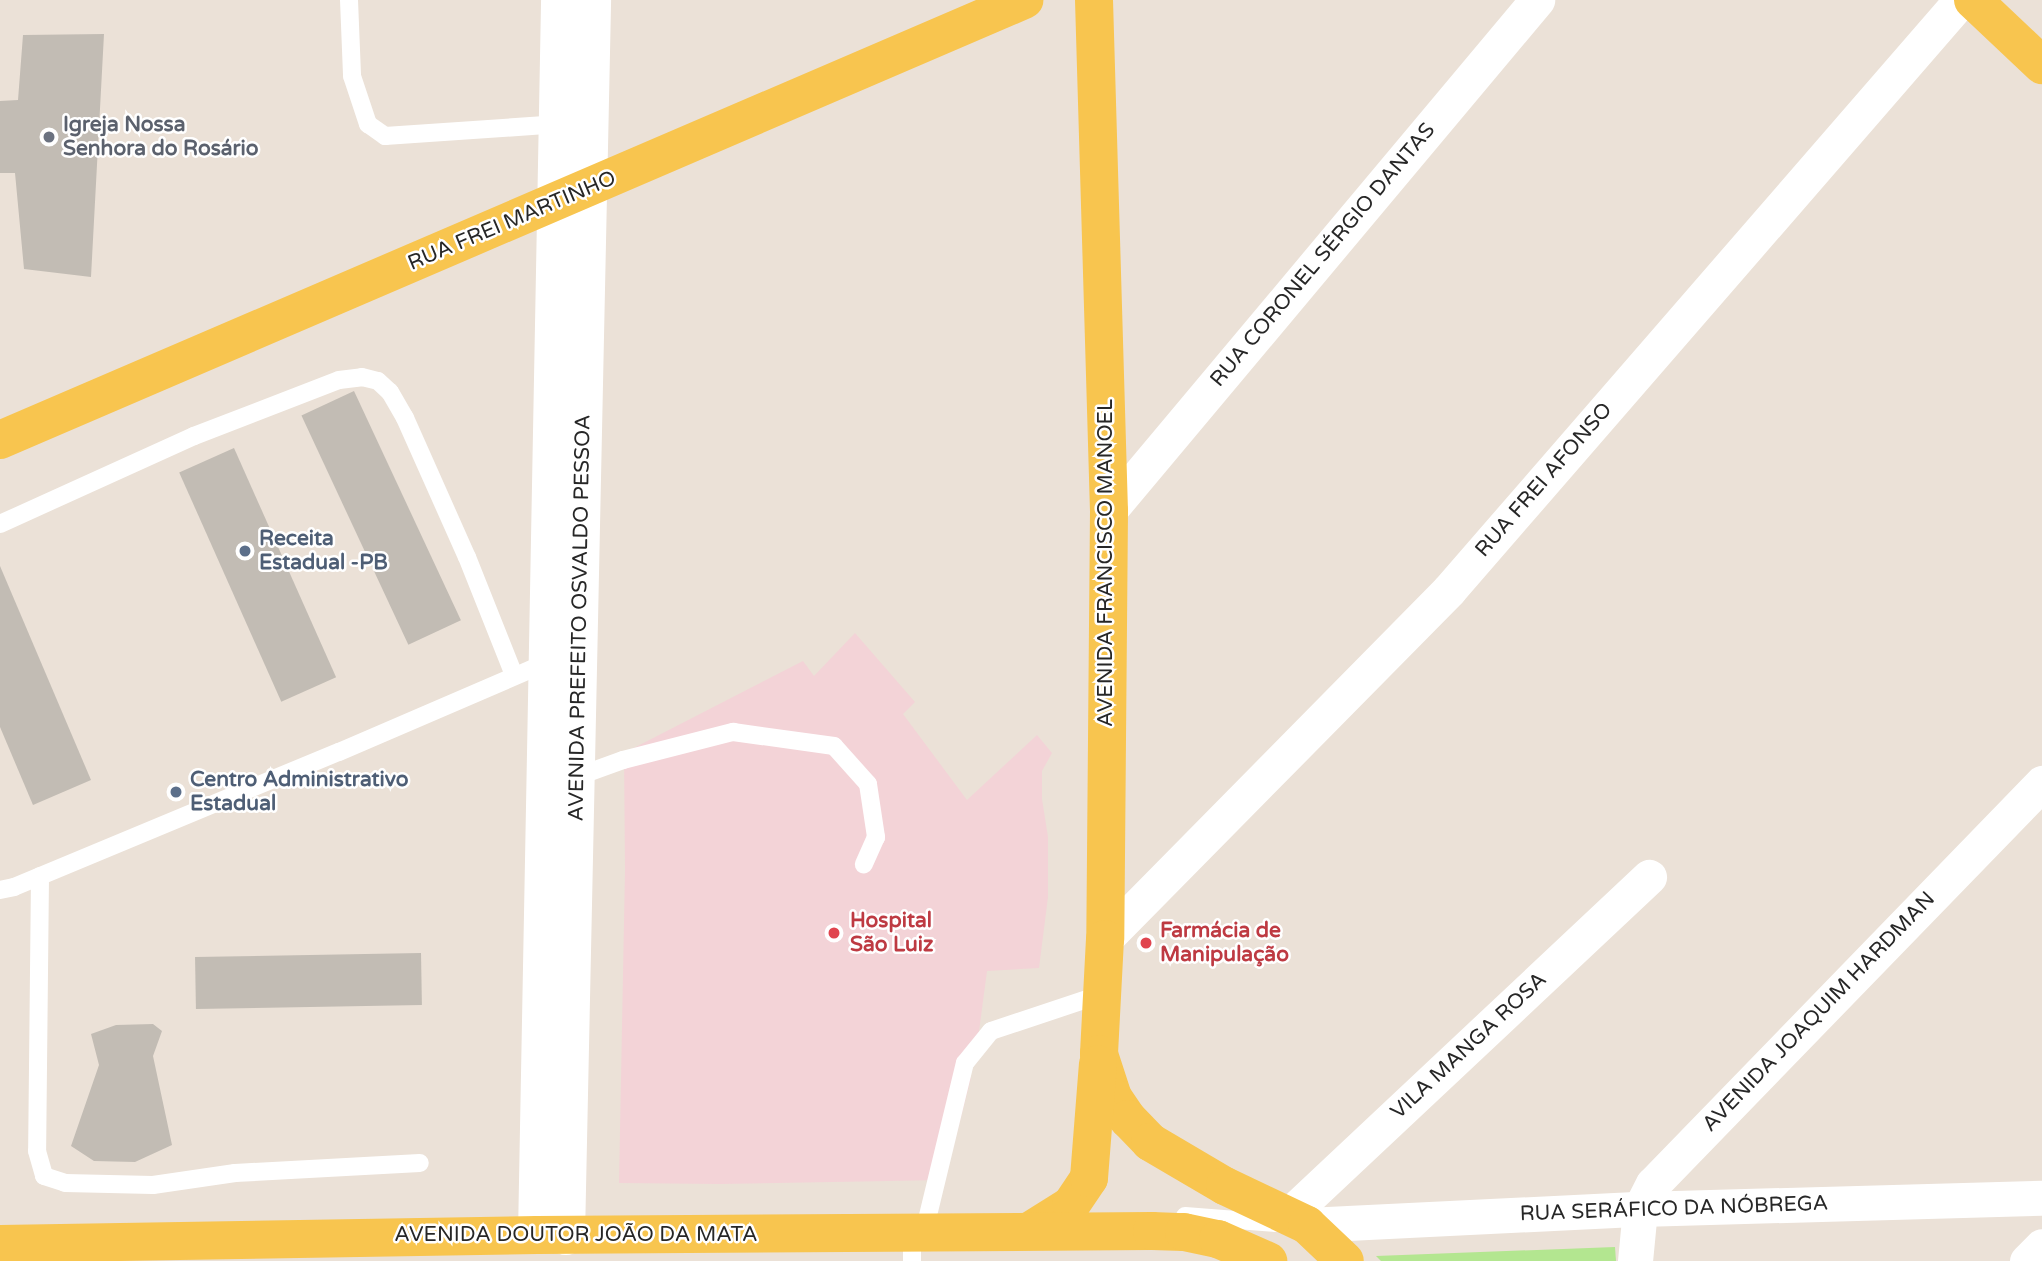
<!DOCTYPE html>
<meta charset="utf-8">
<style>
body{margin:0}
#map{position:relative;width:2042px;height:1261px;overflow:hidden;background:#ebe1d7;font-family:"Varela Round",sans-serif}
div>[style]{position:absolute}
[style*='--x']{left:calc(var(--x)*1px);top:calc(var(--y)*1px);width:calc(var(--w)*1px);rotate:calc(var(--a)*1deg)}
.medical>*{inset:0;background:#f3d3d7}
.green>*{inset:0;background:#b3e690}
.building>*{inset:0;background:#c2bcb4;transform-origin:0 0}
.service>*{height:18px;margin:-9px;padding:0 9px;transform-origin:9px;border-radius:9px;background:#fff}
.minor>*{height:35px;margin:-17.5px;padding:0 17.5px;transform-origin:17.5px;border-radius:17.5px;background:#fff}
.tertiary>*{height:38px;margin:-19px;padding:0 19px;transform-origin:19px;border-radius:19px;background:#fff}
.primary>*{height:38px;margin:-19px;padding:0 19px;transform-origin:19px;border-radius:19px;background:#f8c54f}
.dots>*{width:19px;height:19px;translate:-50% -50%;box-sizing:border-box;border:4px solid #fff;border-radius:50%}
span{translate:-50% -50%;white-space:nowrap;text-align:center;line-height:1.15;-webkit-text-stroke:5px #fff;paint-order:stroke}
.worship-label{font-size:21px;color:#5b616d;font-weight:700}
.left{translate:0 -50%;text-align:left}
.street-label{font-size:21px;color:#272727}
.service-label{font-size:21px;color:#4e5e75;font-weight:700}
.health-label{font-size:21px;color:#be3a42;font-weight:700}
</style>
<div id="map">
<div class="medical">
<div style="clip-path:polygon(855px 633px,915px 702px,903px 714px,967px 800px,1037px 735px,1052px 753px,1042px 771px,1042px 799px,1048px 837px,1048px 897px,1039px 968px,987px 971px,976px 1054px,961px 1074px,971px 1078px,945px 1180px,720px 1184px,619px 1183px,625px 870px,624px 753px,803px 661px,814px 676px)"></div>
</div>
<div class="green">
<div style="clip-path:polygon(1615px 1247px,1616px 1261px,1381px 1261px,1376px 1256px)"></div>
</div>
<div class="building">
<div style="clip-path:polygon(104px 34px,91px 277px,24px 269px,15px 173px,0 173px,0 101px,18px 100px,23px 35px)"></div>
<div style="left:354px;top:391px;width:253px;height:58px;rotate:65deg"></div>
<div style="left:234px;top:448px;width:251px;height:60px;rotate:66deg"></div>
<div style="clip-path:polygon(0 566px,91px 780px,33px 805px,0 727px)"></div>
<div style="left:421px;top:953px;width:52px;height:226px;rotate:89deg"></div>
<div style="clip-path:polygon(153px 1024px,162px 1031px,153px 1056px,172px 1145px,135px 1162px,94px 1161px,71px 1146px,99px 1065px,91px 1034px,116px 1025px)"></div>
</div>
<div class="service">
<div style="--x:349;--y:0;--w:76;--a:87.7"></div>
<div style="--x:352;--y:76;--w:51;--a:71.6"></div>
<div style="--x:368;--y:124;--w:21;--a:35"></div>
<div style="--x:385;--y:136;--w:175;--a:-3.9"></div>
<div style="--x:0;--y:524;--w:213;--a:-24.4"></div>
<div style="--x:194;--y:436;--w:155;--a:-21.1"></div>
<div style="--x:339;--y:380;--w:23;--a:-7"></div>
<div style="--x:362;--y:377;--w:16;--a:14"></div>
<div style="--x:378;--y:381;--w:16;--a:43"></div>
<div style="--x:390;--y:392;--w:30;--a:60"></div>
<div style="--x:405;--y:418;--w:152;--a:66"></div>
<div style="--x:467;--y:557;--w:127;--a:68.3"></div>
<div style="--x:576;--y:777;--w:50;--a:-19.9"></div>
<div style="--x:623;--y:760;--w:114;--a:-14.3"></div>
<div style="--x:733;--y:732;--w:102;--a:7.9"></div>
<div style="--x:834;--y:746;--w:51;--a:48.2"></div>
<div style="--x:868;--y:784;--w:54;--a:81.4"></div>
<div style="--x:876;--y:837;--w:30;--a:114"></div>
<div style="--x:40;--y:876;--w:275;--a:90.6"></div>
<div style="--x:37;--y:1151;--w:26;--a:74"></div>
<div style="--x:44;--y:1176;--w:22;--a:18"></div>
<div style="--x:65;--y:1183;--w:88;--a:1.3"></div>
<div style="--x:153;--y:1185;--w:83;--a:-8.3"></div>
<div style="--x:235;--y:1173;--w:185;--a:-3.1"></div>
<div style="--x:0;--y:890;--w:14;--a:-12"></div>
<div style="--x:14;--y:887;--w:352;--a:-22.6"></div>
<div style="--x:339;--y:752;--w:228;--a:-23.3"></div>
<div style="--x:1185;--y:1216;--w:90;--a:4.4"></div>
<div style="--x:912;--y:1232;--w:29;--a:90"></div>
<div style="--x:924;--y:1232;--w:174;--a:-76.4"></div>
<div style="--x:965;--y:1063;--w:41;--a:-50.9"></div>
<div style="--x:991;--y:1031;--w:117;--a:-18.4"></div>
</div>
<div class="minor">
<div style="--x:1109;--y:511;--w:667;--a:-50.05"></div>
<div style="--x:1105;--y:939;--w:490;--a:-45.4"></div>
<div style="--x:1449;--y:590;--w:781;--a:-49.05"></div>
<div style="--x:1289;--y:1215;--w:494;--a:-43.2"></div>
<div style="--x:1307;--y:1225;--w:333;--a:-2.8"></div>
<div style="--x:1640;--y:1209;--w:402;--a:-1.6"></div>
<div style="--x:1635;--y:1261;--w:52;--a:-84.5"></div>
<div style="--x:1640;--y:1209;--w:28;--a:-63"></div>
<div style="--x:1653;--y:1184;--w:559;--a:-45.87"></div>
<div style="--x:2027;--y:1261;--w:21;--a:-45"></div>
</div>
<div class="tertiary">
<div style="--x:537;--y:1235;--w:1235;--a:-88.93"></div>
<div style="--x:566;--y:1236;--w:1236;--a:-88.79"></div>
</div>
<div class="primary">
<div style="--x:1094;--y:0;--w:511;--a:88.32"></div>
<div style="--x:1109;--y:511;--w:428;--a:90.5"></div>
<div style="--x:1105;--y:939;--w:115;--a:93"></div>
<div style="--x:1099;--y:1054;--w:45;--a:72"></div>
<div style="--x:1113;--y:1097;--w:27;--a:56"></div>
<div style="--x:1128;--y:1119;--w:32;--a:46"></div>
<div style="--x:1150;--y:1142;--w:87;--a:30.4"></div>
<div style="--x:1225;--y:1186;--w:91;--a:25.4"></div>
<div style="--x:1307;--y:1225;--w:52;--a:43.5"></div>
<div style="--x:1973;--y:0;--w:95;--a:43.3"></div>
<div style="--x:0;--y:440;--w:1115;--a:-23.25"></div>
<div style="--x:1031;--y:1230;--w:47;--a:-32"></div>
<div style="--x:1071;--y:1205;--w:32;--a:-56"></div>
<div style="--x:1089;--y:1178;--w:114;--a:-85.5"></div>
<div style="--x:0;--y:1244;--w:537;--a:-0.96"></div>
<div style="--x:537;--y:1235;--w:615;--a:-0.37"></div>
<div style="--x:1152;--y:1231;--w:32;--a:2"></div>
<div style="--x:1184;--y:1232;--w:35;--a:12"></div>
<div style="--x:1218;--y:1239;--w:55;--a:23.7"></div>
</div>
<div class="dots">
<div style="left:49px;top:137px;background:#6b7280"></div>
<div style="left:245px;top:551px;background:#5c6f8a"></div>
<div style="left:176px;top:792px;background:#5c6f8a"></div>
<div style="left:834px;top:933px;background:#e0444e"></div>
<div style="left:1146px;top:943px;background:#e0444e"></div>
</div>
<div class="worship-label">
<span class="left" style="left:63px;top:137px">Igreja Nossa<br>Senhora do Rosário</span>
</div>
<div class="street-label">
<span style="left:512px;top:221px;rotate:-23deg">RUA FREI MARTINHO</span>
<span style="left:1323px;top:255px;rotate:-50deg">RUA CORONEL SÉRGIO DANTAS</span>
<span style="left:1544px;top:480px;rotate:-49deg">RUA FREI AFONSO</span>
<span style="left:1106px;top:563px;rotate:-90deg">AVENIDA FRANCISCO MANOEL</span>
<span style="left:580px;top:618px;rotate:-89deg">AVENIDA PREFEITO OSVALDO PESSOA</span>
<span style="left:1819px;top:1012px;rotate:-46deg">AVENIDA JOAQUIM HARDMAN</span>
<span style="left:1469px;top:1046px;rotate:-43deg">VILA MANGA ROSA</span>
<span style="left:1674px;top:1209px;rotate:-2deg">RUA SERÁFICO DA NÓBREGA</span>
<span style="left:576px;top:1235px">AVENIDA DOUTOR JOÃO DA MATA</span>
</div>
<div class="service-label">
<span class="left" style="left:259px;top:551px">Receita<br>Estadual -PB</span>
<span class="left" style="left:190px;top:792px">Centro Administrativo<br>Estadual</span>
</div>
<div class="health-label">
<span class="left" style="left:850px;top:933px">Hospital<br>São Luiz</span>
<span class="left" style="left:1160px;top:943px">Farmácia de<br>Manipulação</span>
</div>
</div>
